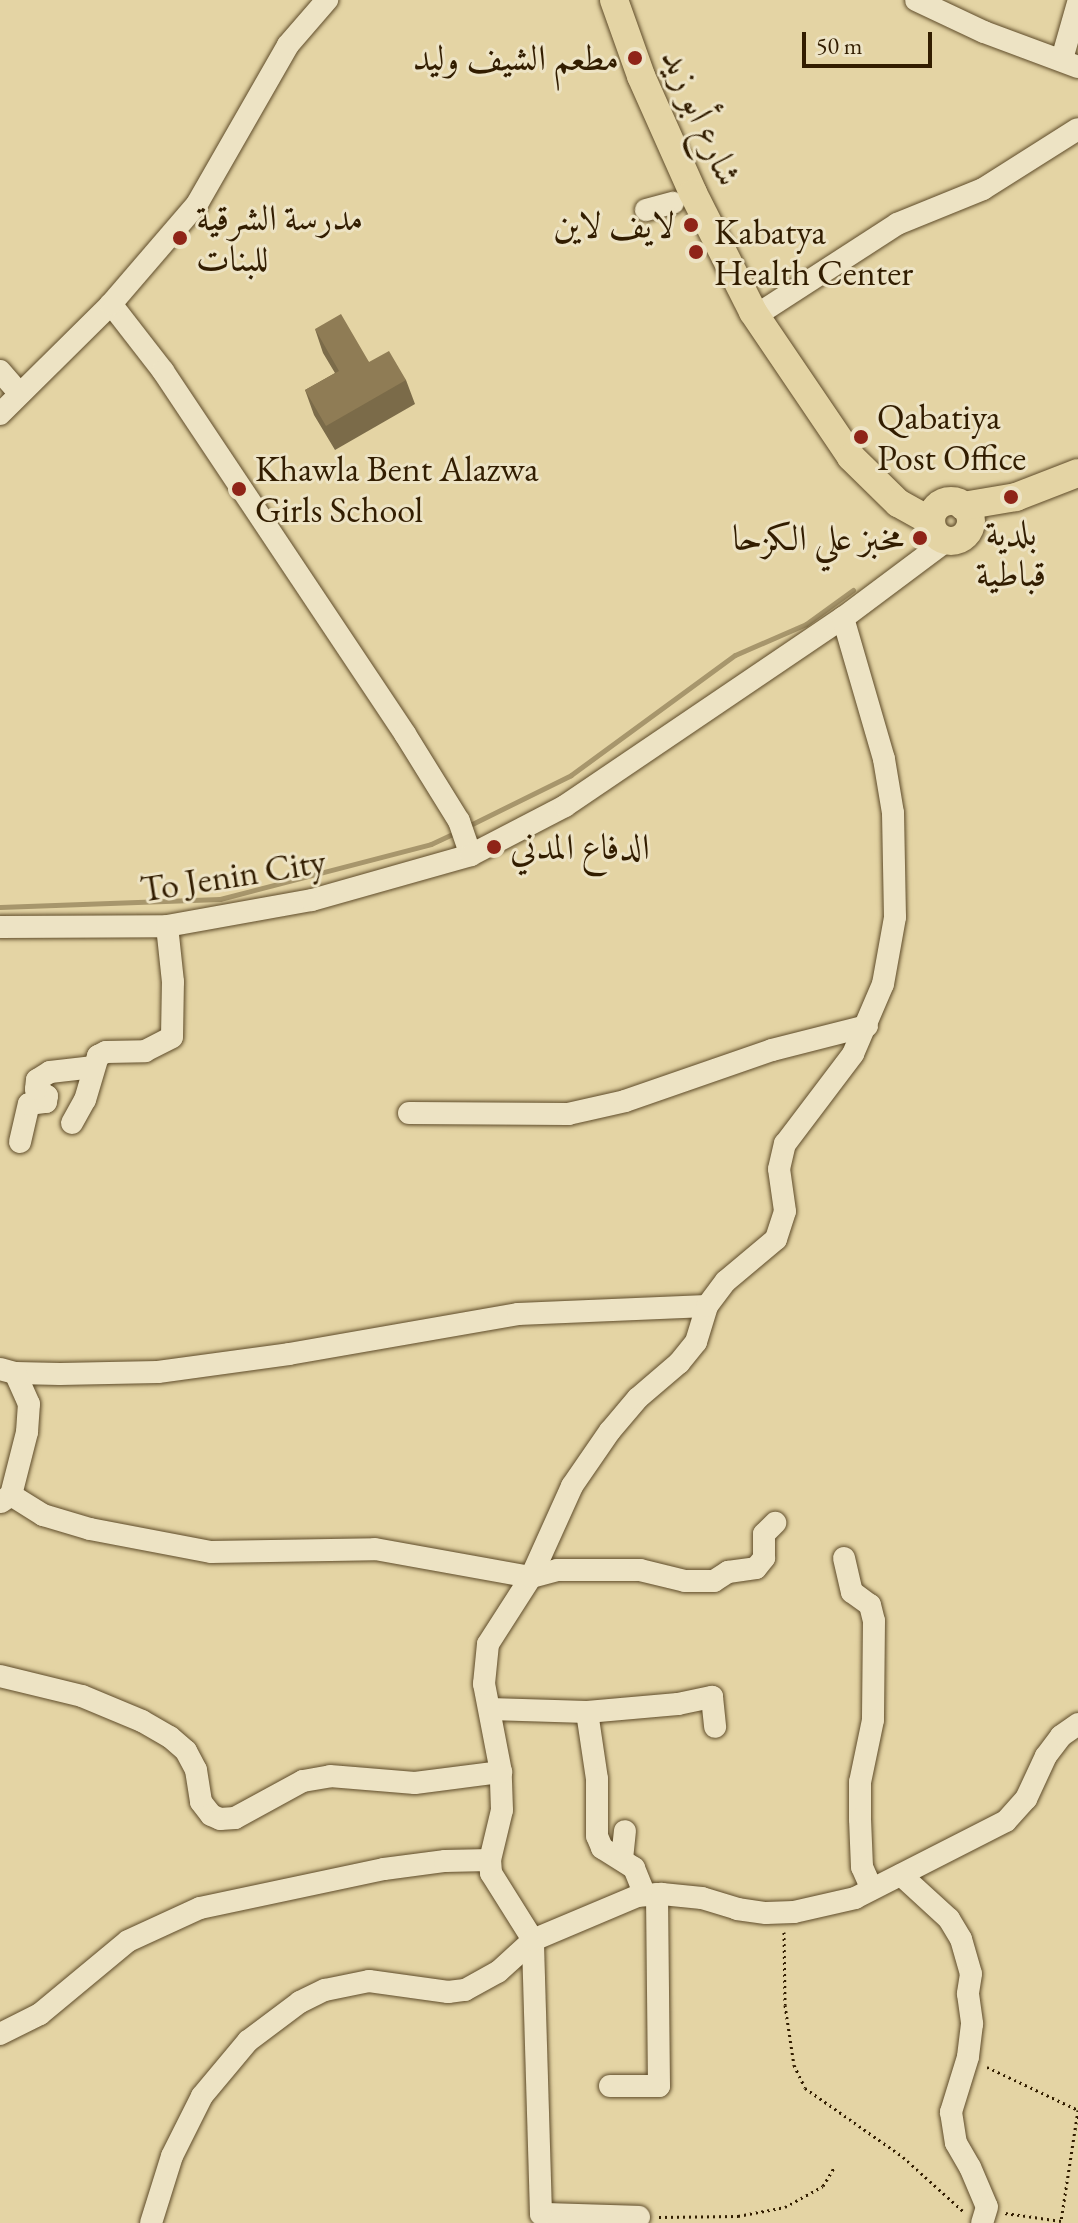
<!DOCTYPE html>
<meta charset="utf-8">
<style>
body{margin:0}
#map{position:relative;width:1078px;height:2223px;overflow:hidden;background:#e4d4a4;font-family:"EB Garamond",Amiri,serif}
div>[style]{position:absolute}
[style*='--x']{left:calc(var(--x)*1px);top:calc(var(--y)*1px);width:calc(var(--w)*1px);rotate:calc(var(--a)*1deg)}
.stream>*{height:5px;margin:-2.5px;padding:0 2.5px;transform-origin:2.5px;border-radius:2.5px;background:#a7966c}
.path>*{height:3px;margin-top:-1.5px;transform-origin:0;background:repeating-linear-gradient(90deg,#321d00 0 2px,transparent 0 6px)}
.roads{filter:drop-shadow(0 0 2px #5e4b29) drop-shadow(0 0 2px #5e4b29)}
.minor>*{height:22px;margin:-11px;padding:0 11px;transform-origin:11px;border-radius:11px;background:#ede3c4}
.major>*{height:28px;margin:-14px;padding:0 14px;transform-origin:14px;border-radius:14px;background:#e4d4a4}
.major>.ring{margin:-14px;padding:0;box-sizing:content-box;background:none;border:28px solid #e4d4a4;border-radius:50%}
.wall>*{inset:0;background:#7b6b49}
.building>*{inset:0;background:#8f7c55}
.dots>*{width:22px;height:22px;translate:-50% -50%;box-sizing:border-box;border:4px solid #ede3c4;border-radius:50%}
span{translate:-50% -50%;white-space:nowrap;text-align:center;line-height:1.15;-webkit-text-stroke:6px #ede3c4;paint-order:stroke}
.poi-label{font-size:36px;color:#321d00}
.right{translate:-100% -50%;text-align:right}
.left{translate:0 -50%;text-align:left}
.street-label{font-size:36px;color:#321d00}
.scale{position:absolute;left:802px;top:32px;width:130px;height:36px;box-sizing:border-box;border:4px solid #321d00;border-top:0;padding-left:10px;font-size:24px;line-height:28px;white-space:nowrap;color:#321d00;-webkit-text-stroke:6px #ede3c4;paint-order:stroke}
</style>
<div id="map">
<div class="stream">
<div style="--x:466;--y:827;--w:117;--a:-26.3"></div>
<div style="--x:571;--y:775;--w:203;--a:-36.2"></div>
<div style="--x:735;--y:655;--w:77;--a:-23.6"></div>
<div style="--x:806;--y:624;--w:58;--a:-35.9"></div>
<div style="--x:0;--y:907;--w:220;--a:-2.1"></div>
<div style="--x:220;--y:899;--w:218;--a:-14.6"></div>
<div style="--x:431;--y:844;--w:29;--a:-25"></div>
</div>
<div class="path">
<div style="--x:784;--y:1932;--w:73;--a:89.2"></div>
<div style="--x:785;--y:2005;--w:61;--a:81.5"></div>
<div style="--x:794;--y:2065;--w:25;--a:64"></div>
<div style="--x:805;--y:2088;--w:120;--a:35.1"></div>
<div style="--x:903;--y:2157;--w:82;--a:42"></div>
<div style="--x:987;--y:2067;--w:101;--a:25.3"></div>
<div style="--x:1078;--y:2110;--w:112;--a:98.7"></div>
<div style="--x:1061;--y:2221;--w:57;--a:-171.9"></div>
<div style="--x:659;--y:2217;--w:79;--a:-0.7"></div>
<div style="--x:738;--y:2216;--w:48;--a:-10.8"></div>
<div style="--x:785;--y:2207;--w:43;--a:-28.9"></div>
<div style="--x:823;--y:2186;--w:21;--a:-59"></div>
</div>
<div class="roads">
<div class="minor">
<div style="--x:916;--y:0;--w:75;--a:25.2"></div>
<div style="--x:984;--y:32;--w:100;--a:20.4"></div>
<div style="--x:1062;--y:59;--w:58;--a:-74.1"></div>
<div style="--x:646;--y:210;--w:28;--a:-15"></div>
<div style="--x:111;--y:304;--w:85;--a:52.2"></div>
<div style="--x:163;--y:371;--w:436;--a:56.3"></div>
<div style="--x:405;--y:734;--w:102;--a:58.2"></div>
<div style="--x:459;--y:821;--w:36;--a:71"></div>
<div style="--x:755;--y:316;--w:169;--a:-32.9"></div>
<div style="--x:897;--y:224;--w:93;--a:-22.1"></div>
<div style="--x:983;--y:189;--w:112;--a:-32.3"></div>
<div style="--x:0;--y:371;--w:30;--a:49"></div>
<div style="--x:0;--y:414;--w:156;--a:-44.7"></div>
<div style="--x:111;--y:304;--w:132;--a:-49.3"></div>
<div style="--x:197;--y:204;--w:183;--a:-60.2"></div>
<div style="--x:288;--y:45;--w:60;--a:-49.1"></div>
<div style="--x:0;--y:927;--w:167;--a:-0.3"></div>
<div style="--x:167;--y:926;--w:147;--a:-10.2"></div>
<div style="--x:312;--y:900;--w:165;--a:-15.8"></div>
<div style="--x:471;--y:855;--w:106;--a:-27.5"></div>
<div style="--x:565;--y:806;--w:336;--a:-34.1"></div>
<div style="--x:843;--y:618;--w:129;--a:-36.8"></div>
<div style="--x:409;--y:1113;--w:159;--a:0.4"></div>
<div style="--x:568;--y:1114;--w:58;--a:-12.8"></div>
<div style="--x:625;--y:1101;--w:156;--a:-19.1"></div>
<div style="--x:772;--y:1050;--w:98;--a:-14.2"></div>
<div style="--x:72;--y:1123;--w:26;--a:-61"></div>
<div style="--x:85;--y:1100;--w:46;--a:-73.5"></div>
<div style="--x:98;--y:1056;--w:9;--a:-27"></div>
<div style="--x:106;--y:1052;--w:39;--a:-1"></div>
<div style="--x:145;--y:1051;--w:30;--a:-27"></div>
<div style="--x:172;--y:1037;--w:55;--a:-89"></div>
<div style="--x:173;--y:982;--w:56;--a:-96.1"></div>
<div style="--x:20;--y:1142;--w:39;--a:-77"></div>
<div style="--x:29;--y:1104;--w:17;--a:-7"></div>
<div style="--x:46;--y:1102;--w:6;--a:-81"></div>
<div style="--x:47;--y:1096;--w:13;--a:-148"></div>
<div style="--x:36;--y:1089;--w:9;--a:-84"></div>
<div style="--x:37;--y:1080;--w:15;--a:-32"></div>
<div style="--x:50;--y:1072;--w:44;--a:-6.5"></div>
<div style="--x:0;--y:1369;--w:16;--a:15"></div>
<div style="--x:15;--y:1373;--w:45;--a:1.3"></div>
<div style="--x:60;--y:1374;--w:98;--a:-1.2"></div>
<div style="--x:158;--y:1372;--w:132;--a:-7.8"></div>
<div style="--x:289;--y:1354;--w:232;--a:-9.9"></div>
<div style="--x:518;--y:1314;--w:189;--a:-2.4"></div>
<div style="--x:11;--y:1495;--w:38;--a:32"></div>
<div style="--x:43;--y:1515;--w:49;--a:16.6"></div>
<div style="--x:90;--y:1529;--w:123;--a:10.8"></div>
<div style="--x:211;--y:1552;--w:164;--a:-1"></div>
<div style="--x:375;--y:1549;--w:158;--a:10.2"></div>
<div style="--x:531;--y:1577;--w:27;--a:-15"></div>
<div style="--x:557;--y:1570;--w:83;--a:0"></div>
<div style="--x:640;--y:1570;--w:46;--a:13.7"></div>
<div style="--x:685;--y:1581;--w:29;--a:0"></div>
<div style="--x:714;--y:1581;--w:17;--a:-33"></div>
<div style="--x:728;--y:1572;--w:28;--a:-8"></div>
<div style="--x:756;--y:1568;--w:13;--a:-51"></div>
<div style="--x:764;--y:1558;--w:24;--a:-90"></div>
<div style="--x:764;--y:1534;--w:16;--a:-45"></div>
<div style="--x:1;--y:1502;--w:12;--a:-35"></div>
<div style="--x:11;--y:1495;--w:65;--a:-75.7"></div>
<div style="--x:27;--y:1432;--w:28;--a:-86"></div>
<div style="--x:29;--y:1404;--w:34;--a:-114"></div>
<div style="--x:844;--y:1558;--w:35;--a:77"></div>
<div style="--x:852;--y:1592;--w:22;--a:36"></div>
<div style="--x:870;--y:1605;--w:16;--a:76"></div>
<div style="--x:874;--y:1621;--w:99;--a:90.6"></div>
<div style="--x:873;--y:1720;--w:63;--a:101.8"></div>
<div style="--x:860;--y:1782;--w:37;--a:90"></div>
<div style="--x:860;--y:1819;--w:48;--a:87.6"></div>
<div style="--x:862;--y:1867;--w:24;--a:66"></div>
<div style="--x:0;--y:1676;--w:84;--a:13.7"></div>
<div style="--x:82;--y:1696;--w:65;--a:22.6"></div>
<div style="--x:142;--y:1721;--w:32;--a:30"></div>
<div style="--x:170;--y:1737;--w:21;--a:41"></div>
<div style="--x:186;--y:1751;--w:21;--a:62"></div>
<div style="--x:196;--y:1770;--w:32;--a:81"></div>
<div style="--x:201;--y:1802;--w:16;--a:52"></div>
<div style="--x:211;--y:1815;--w:10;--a:24"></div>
<div style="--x:220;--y:1819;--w:15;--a:-4"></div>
<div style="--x:235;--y:1818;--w:77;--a:-28.6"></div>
<div style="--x:303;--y:1781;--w:27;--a:-10"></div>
<div style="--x:330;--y:1776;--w:85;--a:4.7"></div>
<div style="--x:415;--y:1783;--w:87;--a:-7.3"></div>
<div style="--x:490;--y:1709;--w:97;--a:1.8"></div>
<div style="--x:587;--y:1712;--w:91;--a:-5"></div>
<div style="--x:678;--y:1704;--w:35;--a:-12"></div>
<div style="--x:712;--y:1697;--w:30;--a:84"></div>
<div style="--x:587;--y:1712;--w:68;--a:81.5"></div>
<div style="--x:597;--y:1779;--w:57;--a:90"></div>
<div style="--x:597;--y:1836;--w:13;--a:67"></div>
<div style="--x:602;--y:1848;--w:38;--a:32"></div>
<div style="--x:634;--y:1868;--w:29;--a:68"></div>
<div style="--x:622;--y:1859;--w:28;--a:-84"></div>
<div style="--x:901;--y:1875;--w:65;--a:42.5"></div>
<div style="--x:949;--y:1919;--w:23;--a:59"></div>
<div style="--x:961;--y:1939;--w:36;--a:74"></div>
<div style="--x:971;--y:1974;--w:20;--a:99"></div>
<div style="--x:968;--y:1994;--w:30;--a:82"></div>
<div style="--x:972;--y:2024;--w:33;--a:97"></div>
<div style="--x:968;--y:2057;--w:58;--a:107.2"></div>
<div style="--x:951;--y:2112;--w:31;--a:81"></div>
<div style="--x:956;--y:2143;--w:28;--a:60"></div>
<div style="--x:970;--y:2167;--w:43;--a:67"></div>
<div style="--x:987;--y:2207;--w:17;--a:107"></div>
<div style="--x:0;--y:2034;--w:45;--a:-26.6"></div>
<div style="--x:40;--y:2014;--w:114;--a:-39.7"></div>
<div style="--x:128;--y:1941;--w:79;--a:-24.6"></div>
<div style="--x:200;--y:1908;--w:188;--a:-12"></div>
<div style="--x:384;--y:1869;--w:62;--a:-7.5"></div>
<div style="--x:445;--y:1861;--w:45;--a:-1.3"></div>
<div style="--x:610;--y:2086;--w:49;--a:0"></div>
<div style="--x:659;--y:2086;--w:192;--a:-90.6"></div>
<div style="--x:639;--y:2217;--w:98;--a:-178.2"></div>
<div style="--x:541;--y:2214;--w:274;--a:-91.7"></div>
<div style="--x:533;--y:1940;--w:79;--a:-122.1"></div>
<div style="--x:491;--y:1873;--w:13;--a:-94"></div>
<div style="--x:490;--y:1860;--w:51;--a:-76.5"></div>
<div style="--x:502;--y:1810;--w:38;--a:-92"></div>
<div style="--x:501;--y:1772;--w:90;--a:-100.9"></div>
<div style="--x:484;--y:1684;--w:40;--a:-84.3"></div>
<div style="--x:488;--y:1644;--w:80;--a:-57.3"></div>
<div style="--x:531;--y:1577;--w:100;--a:-65.7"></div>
<div style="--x:572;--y:1486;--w:67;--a:-55.4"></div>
<div style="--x:610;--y:1431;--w:43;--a:-49.7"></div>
<div style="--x:638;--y:1398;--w:54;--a:-40.5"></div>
<div style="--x:679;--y:1363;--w:27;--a:-51"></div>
<div style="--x:696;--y:1342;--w:38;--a:-73"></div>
<div style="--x:707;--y:1306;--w:31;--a:-53"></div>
<div style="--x:726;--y:1281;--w:65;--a:-40"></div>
<div style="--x:776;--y:1239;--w:29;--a:-72"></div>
<div style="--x:785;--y:1211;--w:42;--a:-98.1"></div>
<div style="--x:779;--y:1169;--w:26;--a:-77"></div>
<div style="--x:785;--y:1144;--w:113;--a:-52.9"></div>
<div style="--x:853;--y:1054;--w:76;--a:-66.8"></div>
<div style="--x:883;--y:984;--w:68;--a:-79.8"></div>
<div style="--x:895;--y:917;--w:104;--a:-91.1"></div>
<div style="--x:893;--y:813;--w:55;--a:-99.5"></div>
<div style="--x:884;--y:759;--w:147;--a:-106.2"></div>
<div style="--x:151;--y:2223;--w:70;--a:-72.6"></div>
<div style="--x:172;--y:2156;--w:67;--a:-63.4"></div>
<div style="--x:202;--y:2096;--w:72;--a:-50.1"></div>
<div style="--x:248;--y:2041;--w:65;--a:-36.9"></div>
<div style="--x:300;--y:2002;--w:28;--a:-26"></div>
<div style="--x:325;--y:1990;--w:45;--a:-11.6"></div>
<div style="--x:369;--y:1981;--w:80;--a:7.9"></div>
<div style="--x:448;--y:1992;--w:17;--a:-7"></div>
<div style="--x:465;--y:1990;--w:38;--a:-29"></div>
<div style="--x:498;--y:1972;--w:47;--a:-42.4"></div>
<div style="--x:533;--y:1940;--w:113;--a:-22.9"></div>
<div style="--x:637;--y:1896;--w:25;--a:-5"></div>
<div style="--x:662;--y:1894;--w:40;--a:5.7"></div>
<div style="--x:702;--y:1898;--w:37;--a:17"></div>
<div style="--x:737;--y:1909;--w:29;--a:8"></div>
<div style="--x:766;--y:1913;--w:28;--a:-2"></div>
<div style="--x:794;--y:1912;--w:63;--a:-12.9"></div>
<div style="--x:855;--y:1898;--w:169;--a:-27"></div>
<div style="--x:1006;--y:1821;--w:30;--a:-48"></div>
<div style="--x:1026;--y:1799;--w:47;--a:-65.1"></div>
<div style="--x:1046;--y:1756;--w:25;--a:-53"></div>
<div style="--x:1061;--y:1736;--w:21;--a:-35"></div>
</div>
<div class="major">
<div style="--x:614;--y:0;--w:81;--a:70.4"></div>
<div style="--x:641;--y:76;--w:128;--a:66"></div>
<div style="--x:693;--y:193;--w:133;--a:63.2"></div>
<div style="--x:753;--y:312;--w:175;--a:55.9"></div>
<div style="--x:851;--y:457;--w:66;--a:44.4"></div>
<div style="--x:898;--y:503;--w:38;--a:29"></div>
<div class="ring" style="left:931px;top:501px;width:12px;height:12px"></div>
<div style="--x:963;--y:506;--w:54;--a:-9.6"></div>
<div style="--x:1016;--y:497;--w:66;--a:-21.2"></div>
</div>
</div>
<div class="wall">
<div style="clip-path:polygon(315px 329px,369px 362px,406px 380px,415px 404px,335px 450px,314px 415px,305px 390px,335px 373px,323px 353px)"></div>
</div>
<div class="building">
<div style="clip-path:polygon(341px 314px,369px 362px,389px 351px,406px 380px,326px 426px,305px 390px,339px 371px,315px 329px)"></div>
</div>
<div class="dots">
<div style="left:635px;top:58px;background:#8f2418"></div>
<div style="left:691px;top:225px;background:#8f2418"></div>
<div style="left:180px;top:238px;background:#8f2418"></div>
<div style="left:696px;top:252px;background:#8f2418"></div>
<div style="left:861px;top:437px;background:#8f2418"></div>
<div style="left:239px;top:489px;background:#8f2418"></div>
<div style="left:1011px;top:497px;background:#8f2418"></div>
<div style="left:920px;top:538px;background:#8f2418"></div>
<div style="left:494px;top:847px;background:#8f2418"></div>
</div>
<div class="poi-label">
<span class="right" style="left:619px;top:58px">مطعم الشيف وليد</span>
<span class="left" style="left:196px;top:238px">مدرسة الشرقية<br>للبنات</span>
<span class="right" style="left:675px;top:225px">لايف لاين</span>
<span class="left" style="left:714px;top:252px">Kabatya<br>Health Center</span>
<span class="left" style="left:877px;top:437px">Qabatiya<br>Post Office</span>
<span class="left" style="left:255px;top:489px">Khawla Bent Alazwa<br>Girls School</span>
<span style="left:1011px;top:553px">بلدية<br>قباطية</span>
<span class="right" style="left:904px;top:538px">مخبز علي الكزحا</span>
<span class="left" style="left:510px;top:847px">الدفاع المدني</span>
</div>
<div class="street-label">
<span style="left:702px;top:117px;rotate:66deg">شارع أبو زيد</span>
<span style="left:233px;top:875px;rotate:-9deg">To Jenin City</span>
</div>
<div class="scale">50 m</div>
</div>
